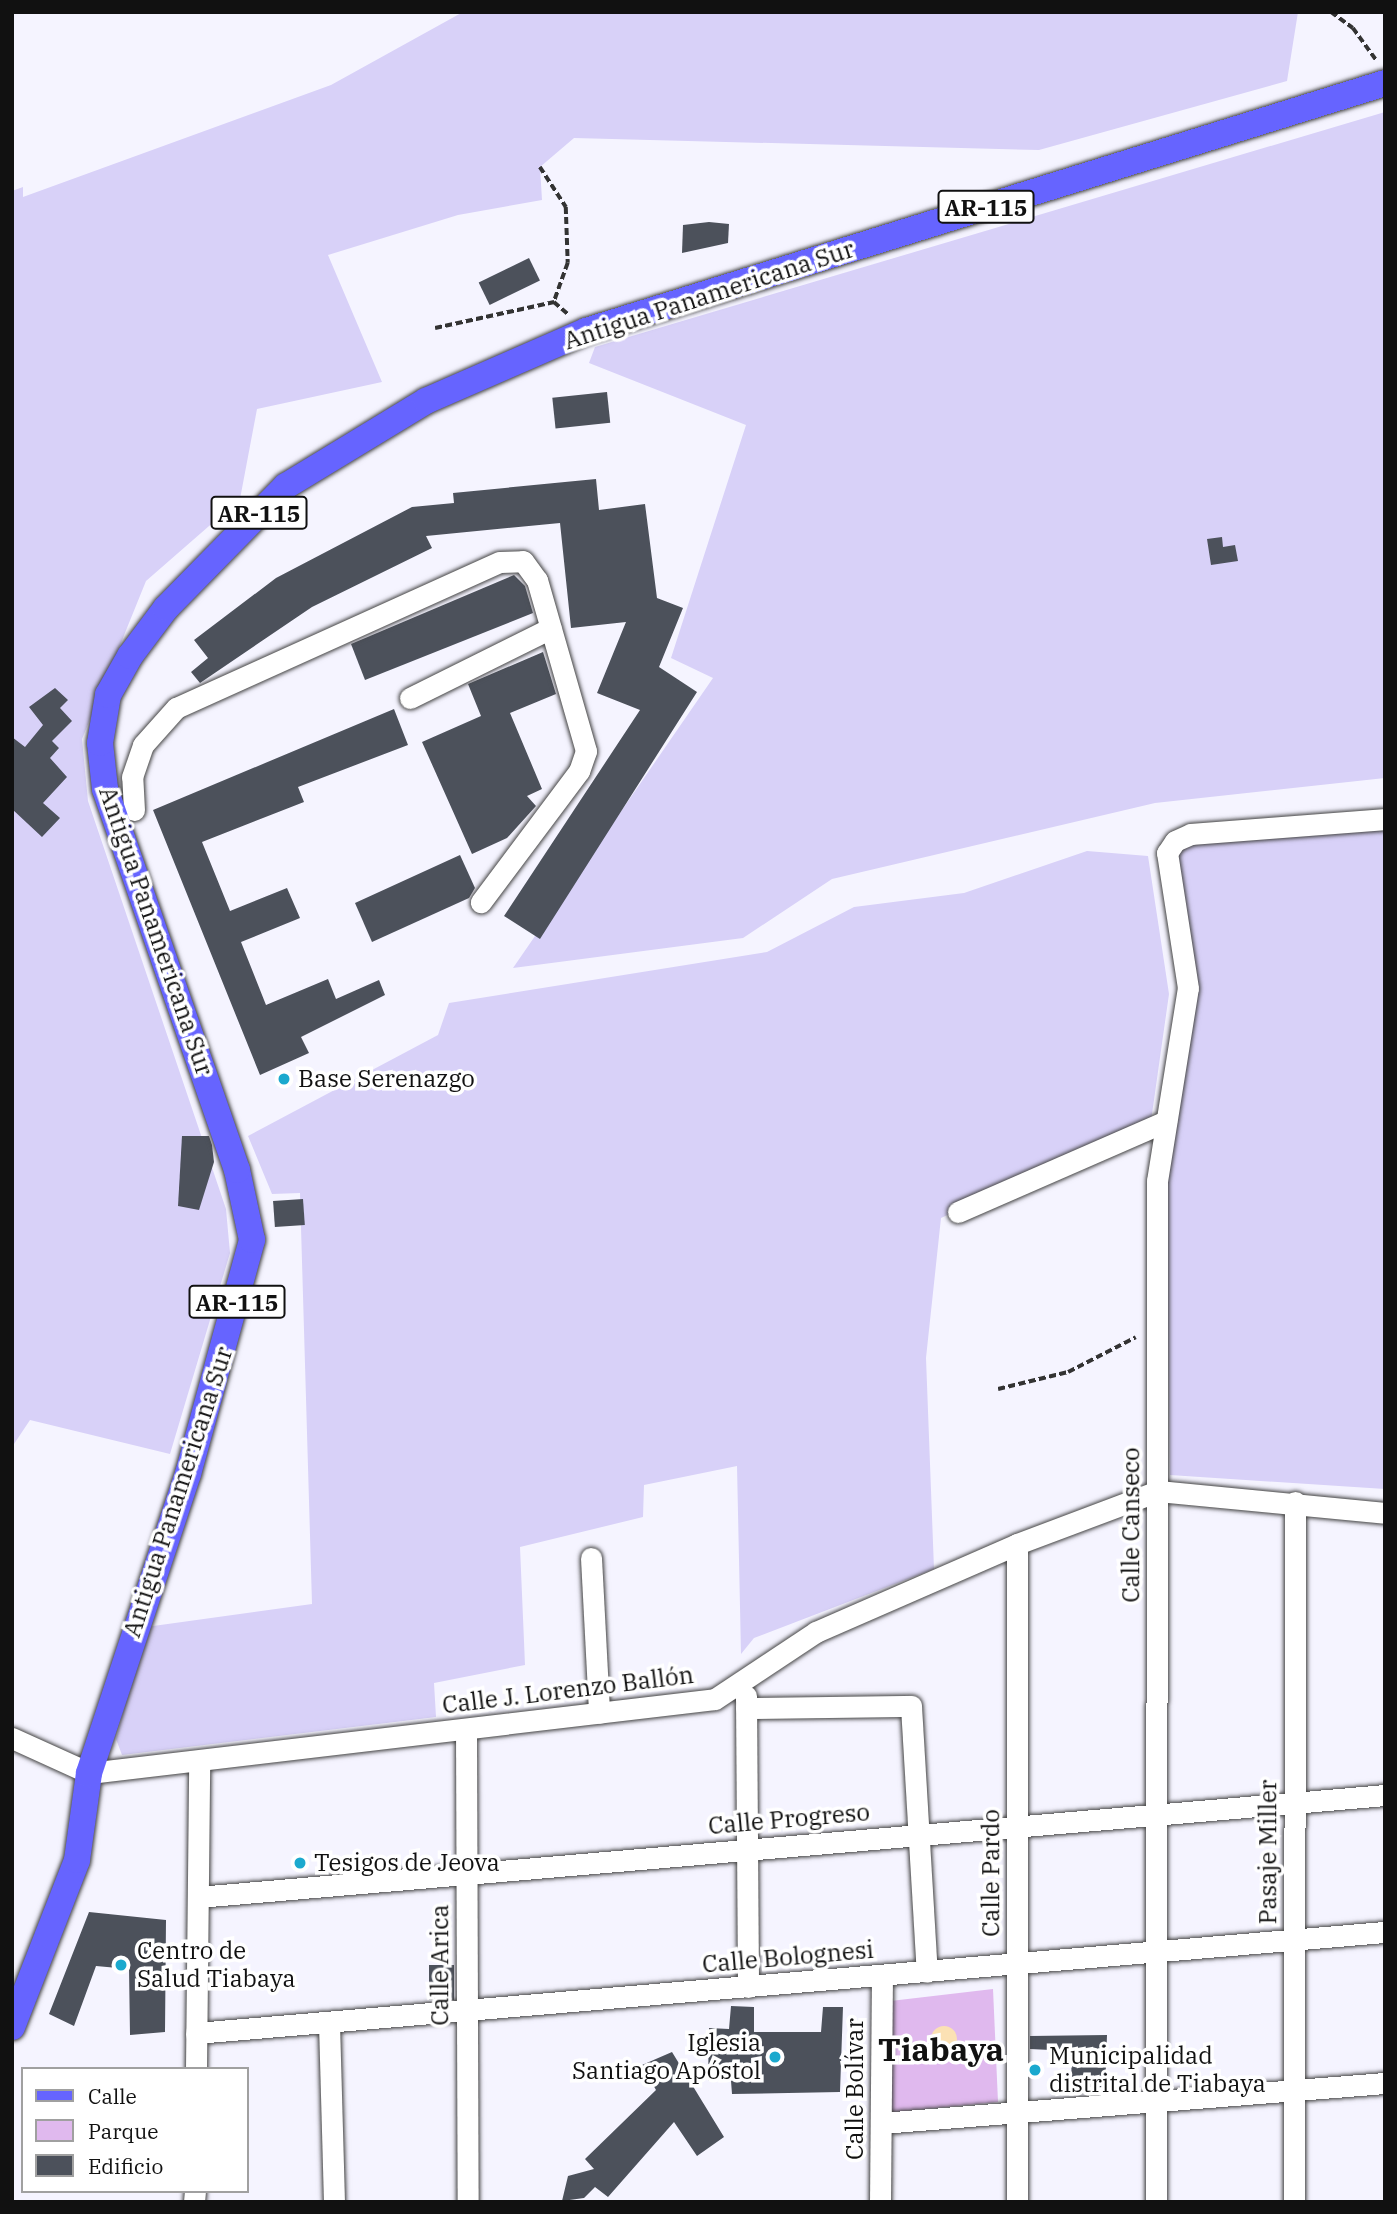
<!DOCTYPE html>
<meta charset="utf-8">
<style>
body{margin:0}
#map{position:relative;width:1397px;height:2214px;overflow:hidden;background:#f5f4ff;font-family:"IBM Plex Serif",serif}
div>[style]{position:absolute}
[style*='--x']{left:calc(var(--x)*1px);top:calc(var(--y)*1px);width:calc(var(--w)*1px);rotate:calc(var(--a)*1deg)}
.farmland>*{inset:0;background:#d8d1f8}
.green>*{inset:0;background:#e0b9ee}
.water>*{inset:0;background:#fbe1b4}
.round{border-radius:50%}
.building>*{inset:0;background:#4c515b;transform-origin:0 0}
.path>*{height:3.5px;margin-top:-1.75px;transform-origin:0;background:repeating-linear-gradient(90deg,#333 0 7px,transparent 0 10.5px)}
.roads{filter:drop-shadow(0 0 2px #444) drop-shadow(0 0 2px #444)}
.minor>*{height:21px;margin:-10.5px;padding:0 10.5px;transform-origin:10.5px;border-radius:10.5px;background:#fff}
.major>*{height:26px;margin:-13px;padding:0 13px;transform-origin:13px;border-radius:13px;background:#6664ff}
.dots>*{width:19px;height:19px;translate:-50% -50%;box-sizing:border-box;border:4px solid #fff;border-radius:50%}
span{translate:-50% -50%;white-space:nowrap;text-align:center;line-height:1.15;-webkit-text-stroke:7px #fff;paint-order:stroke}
.shield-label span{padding:2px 5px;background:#fff;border:2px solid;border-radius:5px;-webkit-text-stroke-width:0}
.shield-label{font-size:23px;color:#111;font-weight:700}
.street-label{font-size:24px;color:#111}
.poi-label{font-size:24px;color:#111}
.left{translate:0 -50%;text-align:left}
.right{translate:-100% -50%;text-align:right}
.district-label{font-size:32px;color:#111;font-weight:700}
.frame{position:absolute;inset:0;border:14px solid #111;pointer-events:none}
.legend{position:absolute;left:21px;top:2067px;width:228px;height:126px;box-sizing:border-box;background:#fff;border:2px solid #a0a0a0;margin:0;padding:9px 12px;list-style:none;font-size:21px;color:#111}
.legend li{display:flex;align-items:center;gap:14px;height:35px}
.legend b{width:35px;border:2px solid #a0a0a0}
</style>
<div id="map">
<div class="farmland">
<div style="clip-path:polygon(463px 12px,1298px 12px,1287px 81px,1039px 150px,574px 138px,540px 167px,542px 200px,458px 215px,328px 255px,382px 382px,257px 409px,240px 499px,146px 581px,82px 739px,88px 801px,226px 1209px,230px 1253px,170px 1454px,30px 1420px,12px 1447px,12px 191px,23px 187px,23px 197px,331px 85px)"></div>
<div style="clip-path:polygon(1385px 112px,1385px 778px,1155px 803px,832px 879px,743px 938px,513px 968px,713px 678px,671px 658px,746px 425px,589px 363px,595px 347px)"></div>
<div style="clip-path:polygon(1385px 823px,1385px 1489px,1170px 1475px,1166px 1166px,1192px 982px,1167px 865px,1182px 846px)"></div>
<div style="clip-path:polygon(1087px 851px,1148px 856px,1169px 994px,1151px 1121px,941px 1218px,926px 1358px,934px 1569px,754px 1638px,741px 1654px,737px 1466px,644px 1485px,643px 1517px,520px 1547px,525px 1665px,434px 1683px,436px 1717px,122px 1755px,116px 1739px,146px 1627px,312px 1604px,300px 1193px,272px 1194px,248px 1136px,438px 1035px,449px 1003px,767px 952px,854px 907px,964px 893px)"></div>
</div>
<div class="green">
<div style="clip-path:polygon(993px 1989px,998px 2102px,884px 2113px,882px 2002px)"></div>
</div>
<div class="water">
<div class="round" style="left:931px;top:2026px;width:26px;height:26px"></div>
</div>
<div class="building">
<div style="clip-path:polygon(709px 222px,729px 224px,728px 243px,682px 253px,683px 225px)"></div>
<div style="left:529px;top:258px;width:25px;height:56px;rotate:64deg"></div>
<div style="left:607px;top:392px;width:31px;height:55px;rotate:84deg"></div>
<div style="clip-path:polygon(596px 479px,599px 510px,645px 504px,657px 598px,683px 608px,659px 667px,697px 692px,540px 939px,504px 916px,640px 710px,597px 693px,626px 622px,571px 628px,560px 523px,426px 536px,432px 548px,312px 607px,200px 683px,191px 672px,208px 658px,194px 640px,276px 578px,412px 507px,454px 503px,453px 493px)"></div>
<div style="clip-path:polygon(1222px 537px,1223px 547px,1235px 545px,1238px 561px,1211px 565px,1207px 539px)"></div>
<div style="clip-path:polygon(514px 575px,525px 586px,533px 613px,365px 680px,351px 644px)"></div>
<div style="clip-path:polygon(543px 652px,556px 694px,510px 713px,542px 789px,527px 796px,536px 806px,507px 838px,472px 854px,422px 742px,481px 716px,468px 684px)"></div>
<div style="clip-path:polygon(55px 688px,68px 700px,60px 708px,72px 721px,52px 741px,59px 748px,50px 758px,67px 777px,43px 803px,60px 818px,42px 837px,12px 809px,12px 737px,25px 747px,43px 725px,29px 707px)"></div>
<div style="clip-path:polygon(394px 709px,408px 745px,298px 787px,304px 802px,202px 842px,230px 911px,287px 888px,300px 918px,241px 942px,266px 1005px,328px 979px,336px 999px,379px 980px,385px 995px,301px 1037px,309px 1053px,260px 1075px,153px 810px)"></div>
<div style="clip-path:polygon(460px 855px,475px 888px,469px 898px,372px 942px,355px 903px)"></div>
<div style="clip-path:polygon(182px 1136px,209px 1136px,212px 1145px,214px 1162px,199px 1210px,178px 1206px)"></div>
<div style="left:303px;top:1199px;width:26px;height:30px;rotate:86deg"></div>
<div style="clip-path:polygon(89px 1912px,166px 1920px,165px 2032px,130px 2035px,129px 1969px,96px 1966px,74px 2026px,49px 2014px)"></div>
<div style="left:429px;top:1965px;width:25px;height:35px"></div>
<div style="clip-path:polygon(731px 2006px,754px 2007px,754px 2032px,821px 2032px,823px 2007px,843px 2007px,840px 2092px,732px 2094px,731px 2081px,708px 2081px,709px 2028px,729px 2029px)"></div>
<div style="clip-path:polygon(1107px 2035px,1105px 2092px,1072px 2095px,1071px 2051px,1030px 2049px,1030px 2036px)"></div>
<div style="clip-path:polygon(672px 2052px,724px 2137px,697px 2156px,674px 2122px,608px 2197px,595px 2187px,584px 2198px,562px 2201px,568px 2176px,594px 2169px,585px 2159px,656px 2090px,642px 2065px)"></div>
</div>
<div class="path">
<div style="--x:1331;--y:12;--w:27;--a:36"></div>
<div style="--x:1353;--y:28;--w:41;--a:54"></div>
<div style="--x:540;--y:167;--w:48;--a:57"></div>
<div style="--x:566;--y:207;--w:56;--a:88"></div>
<div style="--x:568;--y:263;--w:41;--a:109.7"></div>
<div style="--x:435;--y:328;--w:122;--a:-12.3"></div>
<div style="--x:554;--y:302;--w:20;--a:41"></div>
<div style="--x:998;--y:1389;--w:72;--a:-13.7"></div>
<div style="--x:1068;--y:1372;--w:76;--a:-27.2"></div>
</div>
<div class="roads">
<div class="minor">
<div style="--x:410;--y:698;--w:157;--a:-26.4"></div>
<div style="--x:134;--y:810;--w:33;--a:-93"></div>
<div style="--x:132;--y:777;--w:34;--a:-71"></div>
<div style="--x:143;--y:745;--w:50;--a:-48.3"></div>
<div style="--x:176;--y:708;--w:355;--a:-24.3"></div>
<div style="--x:500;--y:562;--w:23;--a:-2"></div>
<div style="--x:523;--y:561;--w:24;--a:54"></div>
<div style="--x:537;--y:580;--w:178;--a:74"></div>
<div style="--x:586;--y:751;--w:21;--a:109"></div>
<div style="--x:579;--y:771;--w:164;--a:126.8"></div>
<div style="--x:958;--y:1212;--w:227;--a:-23.6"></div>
<div style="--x:591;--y:1558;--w:155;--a:87"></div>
<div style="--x:746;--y:1696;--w:291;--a:89.6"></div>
<div style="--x:746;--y:1708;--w:165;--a:-0.7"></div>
<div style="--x:911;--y:1706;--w:266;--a:86.6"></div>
<div style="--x:466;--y:1729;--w:473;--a:89.8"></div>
<div style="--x:12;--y:1738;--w:85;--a:24.4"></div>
<div style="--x:89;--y:1773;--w:630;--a:-6.74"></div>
<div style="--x:715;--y:1699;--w:121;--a:-33.6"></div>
<div style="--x:816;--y:1632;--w:219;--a:-23.6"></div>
<div style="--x:1017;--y:1544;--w:151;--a:-20.6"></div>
<div style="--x:1158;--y:1491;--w:228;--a:5.5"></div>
<div style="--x:198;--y:1897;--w:1191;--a:-4.91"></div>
<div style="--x:329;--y:2023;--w:179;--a:88.4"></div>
<div style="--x:196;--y:2033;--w:1193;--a:-4.86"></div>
<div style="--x:196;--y:2069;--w:305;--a:-89.4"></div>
<div style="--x:881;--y:2123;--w:506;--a:-4.54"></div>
<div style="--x:194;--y:2202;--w:11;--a:-85"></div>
<div style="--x:880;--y:2202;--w:226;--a:-89.5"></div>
<div style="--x:1017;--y:2202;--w:658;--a:-90"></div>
<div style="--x:1156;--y:2202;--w:1021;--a:-89.94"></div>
<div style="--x:1157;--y:1181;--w:195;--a:-80.9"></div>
<div style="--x:1188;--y:988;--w:137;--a:-98.8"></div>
<div style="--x:1167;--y:853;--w:14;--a:-56"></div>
<div style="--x:1175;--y:841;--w:17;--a:-24"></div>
<div style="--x:1191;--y:834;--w:195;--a:-4.4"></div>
<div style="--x:1294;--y:2202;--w:700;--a:-89.92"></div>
</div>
<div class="major">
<div style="--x:12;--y:2027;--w:179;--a:-68.7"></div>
<div style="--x:77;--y:1860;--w:88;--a:-82.1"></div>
<div style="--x:89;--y:1773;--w:315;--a:-71.7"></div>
<div style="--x:188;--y:1474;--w:243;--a:-74.7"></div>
<div style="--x:252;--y:1240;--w:72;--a:-102.1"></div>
<div style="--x:237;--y:1170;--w:403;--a:-109.1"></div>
<div style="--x:105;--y:789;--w:46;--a:-96.2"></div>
<div style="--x:100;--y:743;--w:49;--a:-80.5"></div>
<div style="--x:108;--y:695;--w:45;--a:-60.6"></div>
<div style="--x:130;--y:656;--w:60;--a:-53.1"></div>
<div style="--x:166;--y:608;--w:171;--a:-45.5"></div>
<div style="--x:286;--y:486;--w:164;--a:-31.3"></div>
<div style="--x:426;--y:401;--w:175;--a:-23.6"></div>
<div style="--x:586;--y:331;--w:837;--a:-17.24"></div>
</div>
</div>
<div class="dots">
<div style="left:284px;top:1079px;background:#1ba9ce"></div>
<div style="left:300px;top:1863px;background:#1ba9ce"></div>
<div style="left:121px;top:1965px;background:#1ba9ce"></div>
<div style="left:775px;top:2057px;background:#1ba9ce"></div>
<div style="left:1035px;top:2070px;background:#1ba9ce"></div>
</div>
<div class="shield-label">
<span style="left:986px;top:207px">AR-115</span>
<span style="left:259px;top:513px">AR-115</span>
<span style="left:237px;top:1302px">AR-115</span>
</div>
<div class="street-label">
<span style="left:709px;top:295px;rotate:-18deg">Antigua Panamericana Sur</span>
<span style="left:156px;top:931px;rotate:71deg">Antigua Panamericana Sur</span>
<span style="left:178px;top:1492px;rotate:-72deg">Antigua Panamericana Sur</span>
<span style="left:1131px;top:1525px;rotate:-90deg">Calle Canseco</span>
<span style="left:568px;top:1690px;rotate:-7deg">Calle J. Lorenzo Ballón</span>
<span style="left:789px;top:1819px;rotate:-5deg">Calle Progreso</span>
<span style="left:1268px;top:1852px;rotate:-90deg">Pasaje Miller</span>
<span style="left:991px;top:1873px;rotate:-90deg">Calle Pardo</span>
<span style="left:788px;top:1957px;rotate:-5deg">Calle Bolognesi</span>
<span style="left:440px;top:1965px;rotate:-90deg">Calle Arica</span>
<span style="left:855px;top:2089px;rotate:-90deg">Calle Bolívar</span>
</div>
<div class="poi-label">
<span class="left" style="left:298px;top:1079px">Base Serenazgo</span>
<span class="left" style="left:314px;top:1863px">Tesigos de Jeova</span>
<span class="left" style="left:137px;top:1965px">Centro de<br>Salud Tiabaya</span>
<span class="right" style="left:761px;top:2057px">Iglesia<br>Santiago Apóstol</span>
<span class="left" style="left:1049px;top:2070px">Municipalidad<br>distrital de Tiabaya</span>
</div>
<div class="district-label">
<span style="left:941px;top:2049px">Tiabaya</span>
</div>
<div class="frame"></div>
<ul class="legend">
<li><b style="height:9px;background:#6664ff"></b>Calle</li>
<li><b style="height:19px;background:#e0b9ee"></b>Parque</li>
<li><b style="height:19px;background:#4c515b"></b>Edificio</li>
</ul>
</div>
